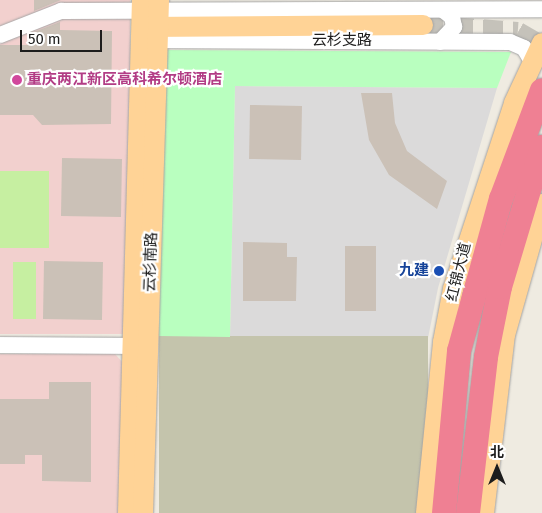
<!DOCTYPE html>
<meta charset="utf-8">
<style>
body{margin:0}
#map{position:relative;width:542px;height:513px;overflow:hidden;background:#efebe1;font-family:"Fira Sans","Noto Sans SC",sans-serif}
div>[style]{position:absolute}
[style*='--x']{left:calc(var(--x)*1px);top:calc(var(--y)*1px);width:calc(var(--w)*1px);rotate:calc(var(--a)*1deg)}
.residential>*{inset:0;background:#dbdada}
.commercial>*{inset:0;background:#f2d0ce;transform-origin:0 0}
.construction>*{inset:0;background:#c4c4ac;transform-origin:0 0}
.grass>*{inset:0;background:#c6efa1;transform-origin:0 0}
.park>*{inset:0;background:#b9ffbf}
.building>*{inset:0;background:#cbc1b7;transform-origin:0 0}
.major-tunnel>*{height:20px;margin-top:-10px;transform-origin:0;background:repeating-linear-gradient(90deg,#c5c2ba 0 20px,transparent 0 30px)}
.roads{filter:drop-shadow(0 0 1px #a4a4a4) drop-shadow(0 0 1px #a4a4a4)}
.minor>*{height:16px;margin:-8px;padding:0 8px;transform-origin:8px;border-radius:8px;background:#fff}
.major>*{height:20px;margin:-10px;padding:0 10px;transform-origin:10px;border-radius:10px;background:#ffd396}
.highway>*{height:24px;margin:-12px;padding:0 12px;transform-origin:12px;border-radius:12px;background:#ef8093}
.dots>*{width:14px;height:14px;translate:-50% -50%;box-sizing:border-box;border:2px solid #fff;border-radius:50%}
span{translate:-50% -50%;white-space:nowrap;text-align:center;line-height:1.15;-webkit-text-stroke:4.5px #fff;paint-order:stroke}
.street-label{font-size:15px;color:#1d1d1d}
.hotel-label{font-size:15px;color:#b23c85;font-weight:700}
.left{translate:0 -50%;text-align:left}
.transit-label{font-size:15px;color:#164399;font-weight:700}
.right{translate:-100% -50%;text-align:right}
.north{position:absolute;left:472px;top:443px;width:50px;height:50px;-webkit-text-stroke:4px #fff;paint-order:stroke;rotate:0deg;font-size:14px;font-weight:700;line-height:20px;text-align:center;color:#1d1d1d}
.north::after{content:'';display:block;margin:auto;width:18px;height:22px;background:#1d1d1d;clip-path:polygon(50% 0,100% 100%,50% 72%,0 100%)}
.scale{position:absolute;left:20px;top:30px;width:82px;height:22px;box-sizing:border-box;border:2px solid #1d1d1d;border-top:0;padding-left:6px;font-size:15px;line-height:18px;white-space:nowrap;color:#1d1d1d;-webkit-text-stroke:4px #fff;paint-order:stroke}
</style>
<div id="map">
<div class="residential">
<div style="clip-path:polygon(235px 86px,497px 88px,438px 288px,428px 338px,230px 337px)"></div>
</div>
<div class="commercial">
<div style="left:0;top:0;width:130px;height:334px"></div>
<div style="clip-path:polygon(0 354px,115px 354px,125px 365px,120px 513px,0 513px)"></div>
</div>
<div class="construction">
<div style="left:159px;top:336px;width:269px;height:177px"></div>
</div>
<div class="grass">
<div style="left:0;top:171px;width:49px;height:77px"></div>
<div style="left:13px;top:262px;width:23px;height:57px"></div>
</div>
<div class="park">
<div style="clip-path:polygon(166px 50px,511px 52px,497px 88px,235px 86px,230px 337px,159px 336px)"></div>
</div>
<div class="building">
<div style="clip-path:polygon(34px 0,61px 0,34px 11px)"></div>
<div style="clip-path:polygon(60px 22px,60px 30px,112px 31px,111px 124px,42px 125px,33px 115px,0 115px,0 45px,34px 45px,34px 32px)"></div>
<div style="clip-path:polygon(361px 93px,392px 93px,395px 123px,407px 151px,447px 181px,437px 209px,389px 175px,369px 140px)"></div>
<div style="left:250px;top:105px;width:52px;height:54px;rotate:1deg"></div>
<div style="left:62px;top:158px;width:60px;height:58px;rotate:1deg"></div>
<div style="clip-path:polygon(243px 242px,287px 243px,287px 257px,297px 257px,296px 301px,243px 301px)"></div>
<div style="left:345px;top:246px;width:31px;height:65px"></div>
<div style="left:44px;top:261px;width:59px;height:58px;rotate:1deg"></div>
<div style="clip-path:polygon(49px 382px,91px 382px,91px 482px,42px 481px,42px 455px,25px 455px,25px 464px,0 464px,0 399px,49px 399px)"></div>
</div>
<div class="major-tunnel">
<div style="--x:423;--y:25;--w:95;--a:4.2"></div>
<div style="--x:518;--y:32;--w:28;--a:30"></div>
</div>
<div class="roads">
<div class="minor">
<div style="--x:0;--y:35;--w:66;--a:-21.5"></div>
<div style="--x:61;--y:11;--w:481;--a:-0.2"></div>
<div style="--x:145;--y:40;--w:365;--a:0.3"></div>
<div style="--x:510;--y:42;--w:15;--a:23"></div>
<div style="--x:524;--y:48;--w:17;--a:59"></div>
<div style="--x:440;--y:42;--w:21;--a:-47"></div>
<div style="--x:454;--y:27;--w:10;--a:-101"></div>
<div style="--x:452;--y:17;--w:11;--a:-142"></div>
<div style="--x:0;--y:345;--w:132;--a:0.4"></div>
</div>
<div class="major">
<div style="--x:145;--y:27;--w:278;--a:-0.4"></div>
<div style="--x:128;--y:513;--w:513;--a:-88.44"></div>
<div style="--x:143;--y:513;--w:513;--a:-88.21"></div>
<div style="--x:426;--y:513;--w:172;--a:-84.3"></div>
<div style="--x:443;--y:342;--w:54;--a:-79.3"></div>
<div style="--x:453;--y:289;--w:196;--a:-71.8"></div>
<div style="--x:514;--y:103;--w:66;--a:-65"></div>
<div style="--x:484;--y:513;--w:179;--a:-83.3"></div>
<div style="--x:505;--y:335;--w:136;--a:-74.2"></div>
</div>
<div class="highway">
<div style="--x:444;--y:513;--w:163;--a:-84.7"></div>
<div style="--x:459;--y:351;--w:158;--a:-74.6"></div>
<div style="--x:501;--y:199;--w:116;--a:-69.4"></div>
<div style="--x:468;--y:513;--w:157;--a:-83.4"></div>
<div style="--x:486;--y:357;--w:71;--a:-78.7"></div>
<div style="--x:500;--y:287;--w:146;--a:-73.3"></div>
</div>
</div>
<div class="dots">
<div style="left:17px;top:80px;background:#d1479c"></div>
<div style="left:439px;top:271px;background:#1a4fb4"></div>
</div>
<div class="street-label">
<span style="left:342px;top:41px">云杉支路</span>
<span style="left:151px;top:262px;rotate:-88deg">云杉南路</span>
<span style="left:459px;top:272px;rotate:-76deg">红锦大道</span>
</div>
<div class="hotel-label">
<span class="left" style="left:27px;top:80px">重庆两江新区高科希尔顿酒店</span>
</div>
<div class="transit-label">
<span class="right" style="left:429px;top:271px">九建</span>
</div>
<div class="north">北</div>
<div class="scale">50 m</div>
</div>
